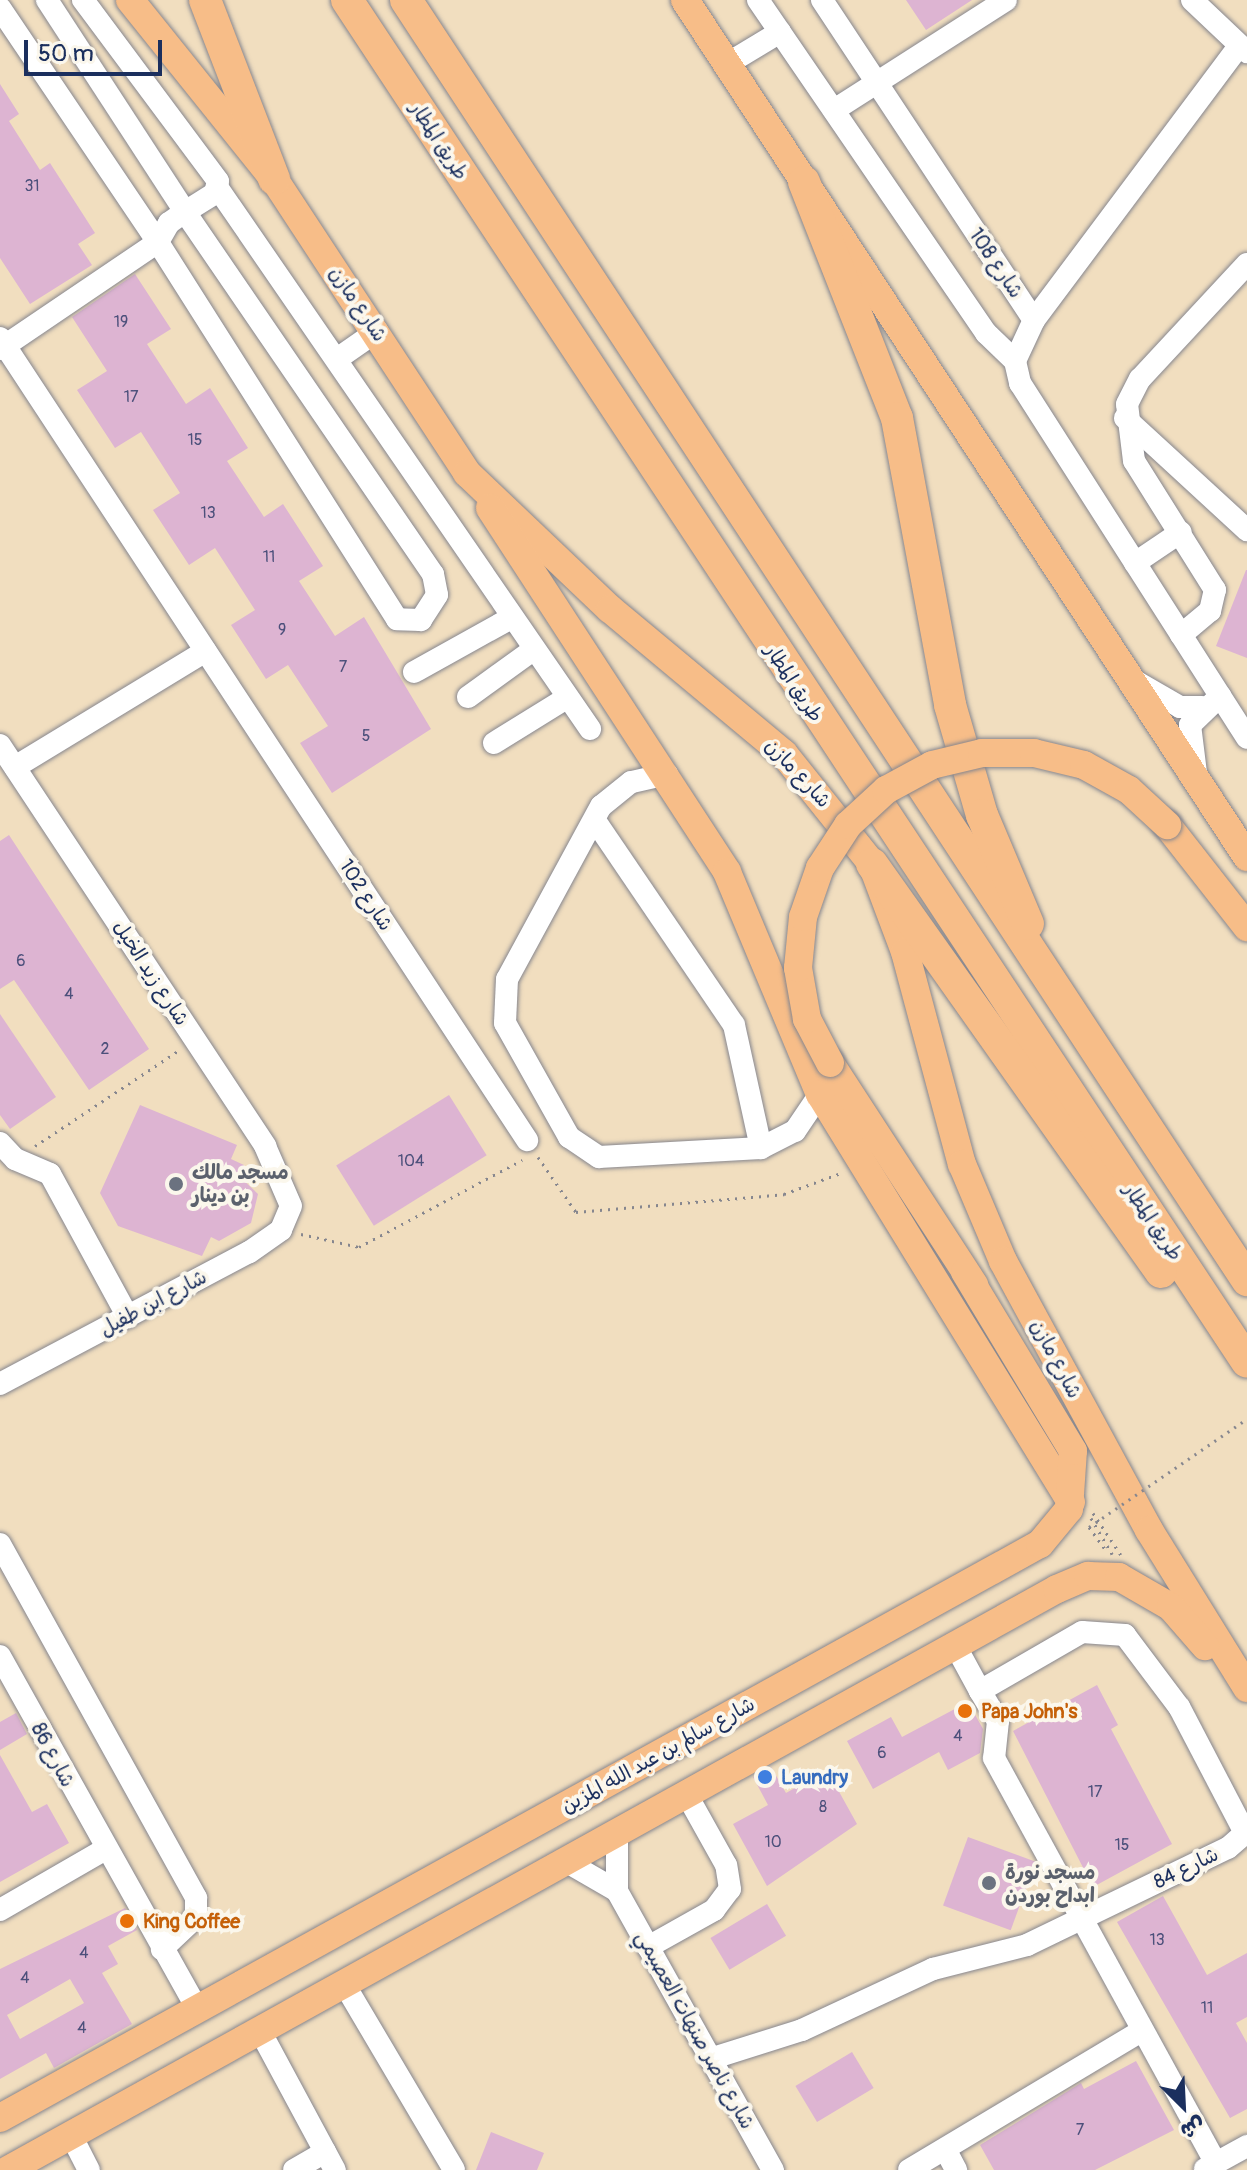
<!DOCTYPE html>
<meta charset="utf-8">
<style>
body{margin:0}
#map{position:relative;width:1247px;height:2170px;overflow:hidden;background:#f1debf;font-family:Pangolin,"Playpen Sans Arabic",sans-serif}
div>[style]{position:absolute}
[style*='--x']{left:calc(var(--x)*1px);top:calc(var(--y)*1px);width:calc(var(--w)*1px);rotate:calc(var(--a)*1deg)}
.building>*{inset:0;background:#ddb4d2;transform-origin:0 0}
.path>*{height:3px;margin-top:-1.5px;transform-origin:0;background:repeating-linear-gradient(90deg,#86868e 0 2px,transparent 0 8px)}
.roads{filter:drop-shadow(0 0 2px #86868e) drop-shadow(0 0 2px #86868e)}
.minor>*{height:22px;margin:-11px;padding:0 11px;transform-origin:11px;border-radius:11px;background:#fff}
.major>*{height:28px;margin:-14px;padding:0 14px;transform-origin:14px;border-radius:14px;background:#f7bd88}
.highway>*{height:32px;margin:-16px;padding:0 16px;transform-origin:16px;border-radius:16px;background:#f7bd88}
.path-bridge>*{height:3px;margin-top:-1.5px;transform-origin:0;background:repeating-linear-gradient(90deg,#86868e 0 2px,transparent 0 8px)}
.bridges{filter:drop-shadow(0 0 2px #86868e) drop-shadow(0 0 2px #86868e)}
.major-bridge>*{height:28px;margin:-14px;padding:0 14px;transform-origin:14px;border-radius:14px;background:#f7bd88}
.dots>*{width:22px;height:22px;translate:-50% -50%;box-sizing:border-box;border:4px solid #fbf7ec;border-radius:50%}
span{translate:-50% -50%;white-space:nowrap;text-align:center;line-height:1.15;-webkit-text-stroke:8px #fbf7ec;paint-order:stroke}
.number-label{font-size:16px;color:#4c507b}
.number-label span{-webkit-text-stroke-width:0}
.street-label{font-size:20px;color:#1b2f5e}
.worship-label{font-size:20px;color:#5b616d;font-weight:700}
.left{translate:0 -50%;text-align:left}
.food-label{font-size:20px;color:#c56008;font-weight:700}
.shop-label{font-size:20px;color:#366cbe;font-weight:700}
.north{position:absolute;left:1143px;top:2066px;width:80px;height:80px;-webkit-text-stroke:6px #fbf7ec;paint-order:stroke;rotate:156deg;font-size:22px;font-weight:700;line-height:32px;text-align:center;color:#1b2f5e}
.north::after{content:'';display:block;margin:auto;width:28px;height:36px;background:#1b2f5e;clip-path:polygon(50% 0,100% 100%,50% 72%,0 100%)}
.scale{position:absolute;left:24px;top:40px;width:138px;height:36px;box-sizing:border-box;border:4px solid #1b2f5e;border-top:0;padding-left:10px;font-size:24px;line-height:28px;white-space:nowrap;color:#1b2f5e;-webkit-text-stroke:6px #fbf7ec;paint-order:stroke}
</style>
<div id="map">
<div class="building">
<div style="clip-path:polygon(906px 0,972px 0,926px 30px)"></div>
<div style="clip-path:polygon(0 84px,19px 114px,9px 121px,40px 170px,50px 163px,95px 233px,78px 244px,92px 265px,30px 304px,0 258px)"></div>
<div style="clip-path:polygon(135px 274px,171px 329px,147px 344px,186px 404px,210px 388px,248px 448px,227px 461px,264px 517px,283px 504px,323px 566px,299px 581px,335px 636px,364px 617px,431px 729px,332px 793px,300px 743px,328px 726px,288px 665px,266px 679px,231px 625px,255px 610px,215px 548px,189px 565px,153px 510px,180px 493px,141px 432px,115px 448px,77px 390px,107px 371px,72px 317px)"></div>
<div style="clip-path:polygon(1246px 570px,1247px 570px,1247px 658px,1216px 646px)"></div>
<div style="clip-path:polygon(9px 835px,149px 1049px,89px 1090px,14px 980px,0 989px,0 841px)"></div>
<div style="clip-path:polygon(0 1014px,56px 1097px,10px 1129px,0 1115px)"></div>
<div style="left:449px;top:1095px;width:71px;height:133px;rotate:58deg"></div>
<div style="clip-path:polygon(140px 1105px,237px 1145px,231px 1159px,244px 1165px,238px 1175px,258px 1194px,251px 1223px,219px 1241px,211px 1237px,202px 1256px,118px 1226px,100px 1193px)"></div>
<div style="clip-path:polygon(1097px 1685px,1118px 1725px,1111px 1729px,1172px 1844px,1093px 1887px,1013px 1731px)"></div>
<div style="clip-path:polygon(968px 1702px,983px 1729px,980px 1753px,948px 1770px,939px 1752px,873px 1789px,847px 1741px,891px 1717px,902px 1737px)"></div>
<div style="clip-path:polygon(16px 1713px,27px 1734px,0 1750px,0 1722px)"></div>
<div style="clip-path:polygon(0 1755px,32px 1812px,47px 1804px,69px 1843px,0 1882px)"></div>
<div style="clip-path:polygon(771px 1767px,786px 1793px,827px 1770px,857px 1824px,767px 1886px,733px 1824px,768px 1805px,753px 1777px)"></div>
<div style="left:968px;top:1837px;width:72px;height:73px;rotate:20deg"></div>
<div style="clip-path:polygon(1163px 1896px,1207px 1975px,1247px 1953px,1247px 2017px,1236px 2023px,1247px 2043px,1247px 2109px,1230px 2118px,1117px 1922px)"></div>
<div style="left:767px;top:1904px;width:37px;height:66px;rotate:59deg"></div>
<div style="clip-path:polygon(evenodd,125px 1908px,137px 1930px,108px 1946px,118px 1964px,102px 1973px,132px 2024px,54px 2068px,46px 2053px,0 2079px,0 1969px,125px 1908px,70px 1979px,84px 2003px,20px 2039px,7px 2015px,70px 1979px)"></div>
<div style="left:852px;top:2052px;width:42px;height:66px;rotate:59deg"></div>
<div style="clip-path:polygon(1136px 2061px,1174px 2130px,1095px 2170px,994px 2170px,980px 2145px,1081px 2083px,1084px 2089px)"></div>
<div style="clip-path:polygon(491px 2132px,544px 2153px,537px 2170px,476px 2170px)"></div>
</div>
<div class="path">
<div style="--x:35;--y:1146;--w:172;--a:-33.6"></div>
<div style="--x:538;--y:1157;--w:67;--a:55.4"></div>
<div style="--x:576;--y:1212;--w:209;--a:-4.9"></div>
<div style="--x:784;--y:1194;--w:61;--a:-20.2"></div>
<div style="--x:301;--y:1234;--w:59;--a:12.6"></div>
<div style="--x:359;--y:1247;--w:185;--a:-28.1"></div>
<div style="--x:1093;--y:1513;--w:50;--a:56.3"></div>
<div style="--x:1091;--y:1518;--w:42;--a:59.7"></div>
<div style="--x:1089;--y:1527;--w:31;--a:54"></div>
</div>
<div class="roads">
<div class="minor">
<div style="--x:47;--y:0;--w:253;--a:56.9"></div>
<div style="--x:185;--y:212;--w:439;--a:55.6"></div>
<div style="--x:433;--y:574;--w:21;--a:79"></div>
<div style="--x:437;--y:595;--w:30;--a:123"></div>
<div style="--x:421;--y:620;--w:24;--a:-178"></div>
<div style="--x:397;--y:619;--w:446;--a:-122.4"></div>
<div style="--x:158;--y:242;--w:22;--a:-60"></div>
<div style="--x:169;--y:223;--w:19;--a:-35"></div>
<div style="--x:185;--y:212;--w:36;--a:-32"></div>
<div style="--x:215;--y:193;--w:12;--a:-76"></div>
<div style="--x:218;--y:181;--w:226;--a:-126.7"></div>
<div style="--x:758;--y:0;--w:404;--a:55.6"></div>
<div style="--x:986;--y:333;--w:40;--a:44"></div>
<div style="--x:822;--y:0;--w:384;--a:56.5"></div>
<div style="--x:1192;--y:0;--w:76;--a:43.4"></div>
<div style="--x:0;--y:8;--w:282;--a:56"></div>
<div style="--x:158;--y:242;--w:191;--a:145.9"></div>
<div style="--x:1239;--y:46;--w:342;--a:126.8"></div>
<div style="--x:1034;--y:320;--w:45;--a:114.9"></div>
<div style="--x:1015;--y:361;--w:23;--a:77"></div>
<div style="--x:1020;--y:383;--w:421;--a:57.4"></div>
<div style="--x:727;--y:64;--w:62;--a:-31.1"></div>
<div style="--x:834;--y:110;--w:204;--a:-32.6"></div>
<div style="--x:217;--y:187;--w:658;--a:55.46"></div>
<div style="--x:0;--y:338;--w:960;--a:56.69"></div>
<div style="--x:337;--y:359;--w:49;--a:-35"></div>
<div style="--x:1125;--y:418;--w:166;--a:42.6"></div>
<div style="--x:1135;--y:563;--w:55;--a:-34"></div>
<div style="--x:1181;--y:635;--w:38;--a:-40"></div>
<div style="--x:1210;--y:611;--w:22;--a:-77"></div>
<div style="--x:1215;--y:590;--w:152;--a:-122.1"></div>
<div style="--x:1134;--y:461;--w:57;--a:-97"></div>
<div style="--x:1127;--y:404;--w:28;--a:-63"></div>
<div style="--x:1140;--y:379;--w:157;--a:-47.1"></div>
<div style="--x:414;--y:672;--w:111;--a:-29.1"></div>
<div style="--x:1135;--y:681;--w:52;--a:30"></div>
<div style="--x:1180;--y:707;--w:22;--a:0"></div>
<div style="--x:468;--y:697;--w:80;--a:-35.9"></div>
<div style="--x:494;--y:743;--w:84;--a:-31.8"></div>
<div style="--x:0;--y:745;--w:481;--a:56.5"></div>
<div style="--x:265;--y:1146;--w:65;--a:66.6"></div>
<div style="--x:291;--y:1206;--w:26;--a:113"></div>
<div style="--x:281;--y:1230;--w:39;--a:145"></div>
<div style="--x:249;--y:1252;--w:282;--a:152.1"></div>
<div style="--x:15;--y:767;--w:223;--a:-31.3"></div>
<div style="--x:1196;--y:773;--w:48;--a:-97.1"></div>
<div style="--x:1190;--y:725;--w:42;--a:-44"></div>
<div style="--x:667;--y:774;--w:37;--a:167"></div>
<div style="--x:631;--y:782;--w:38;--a:141"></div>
<div style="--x:601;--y:806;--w:197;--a:118.5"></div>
<div style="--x:507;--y:979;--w:44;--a:92.6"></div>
<div style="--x:505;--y:1023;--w:131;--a:60.7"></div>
<div style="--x:569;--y:1137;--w:36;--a:34"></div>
<div style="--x:599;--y:1157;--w:162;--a:-3.2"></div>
<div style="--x:761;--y:1148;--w:38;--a:-27"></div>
<div style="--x:795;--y:1131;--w:45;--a:-56"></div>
<div style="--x:596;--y:822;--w:245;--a:55.8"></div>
<div style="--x:734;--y:1025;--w:126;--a:77.6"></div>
<div style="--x:0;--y:1143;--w:22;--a:47"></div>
<div style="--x:15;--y:1159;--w:38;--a:23"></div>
<div style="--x:50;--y:1174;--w:163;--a:61.4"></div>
<div style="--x:0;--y:1544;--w:405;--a:61"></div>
<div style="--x:196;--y:1898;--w:19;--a:90"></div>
<div style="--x:196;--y:1917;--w:47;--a:136.7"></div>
<div style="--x:0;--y:1656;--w:404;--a:60.8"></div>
<div style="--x:980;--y:1691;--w:35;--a:59"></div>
<div style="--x:998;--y:1721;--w:37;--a:96"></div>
<div style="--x:994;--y:1758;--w:462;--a:61.3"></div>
<div style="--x:617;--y:1836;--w:55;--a:90"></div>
<div style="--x:567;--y:1862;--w:58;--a:30.1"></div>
<div style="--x:617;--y:1891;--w:320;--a:60.8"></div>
<div style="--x:0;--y:1910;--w:120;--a:-30"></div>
<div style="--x:648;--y:1947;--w:76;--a:-29.3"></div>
<div style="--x:714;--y:1910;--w:26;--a:-53"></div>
<div style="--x:730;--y:1889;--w:24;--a:-99"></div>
<div style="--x:726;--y:1865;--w:78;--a:-119.2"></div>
<div style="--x:343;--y:1982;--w:218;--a:59.4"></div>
<div style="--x:259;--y:2029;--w:160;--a:61.7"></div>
<div style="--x:710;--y:2059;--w:96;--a:-17.5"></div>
<div style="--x:802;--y:2030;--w:145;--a:-25"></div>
<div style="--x:933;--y:1969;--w:97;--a:-14.3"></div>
<div style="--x:1027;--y:1945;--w:223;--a:-25.8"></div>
<div style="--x:1228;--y:1848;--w:23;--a:-41"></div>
<div style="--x:1245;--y:1833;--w:142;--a:-117.6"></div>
<div style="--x:1179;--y:1707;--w:90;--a:-126.9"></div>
<div style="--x:1125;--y:1635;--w:43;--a:-176"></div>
<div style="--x:1082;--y:1632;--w:118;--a:150"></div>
<div style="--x:980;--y:1691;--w:50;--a:-118.6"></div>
<div style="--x:71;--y:2135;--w:39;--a:63"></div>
<div style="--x:945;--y:2149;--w:24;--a:62"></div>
<div style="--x:1205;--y:2169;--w:48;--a:-28.7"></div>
<div style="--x:294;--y:2170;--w:36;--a:-30"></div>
<div style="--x:909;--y:2170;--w:270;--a:-30.9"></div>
</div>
<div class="major">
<div style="--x:130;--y:0;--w:230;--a:51.2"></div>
<div style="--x:274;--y:179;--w:352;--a:56.7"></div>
<div style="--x:467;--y:473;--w:197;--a:43.6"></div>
<div style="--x:610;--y:609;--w:226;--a:39.8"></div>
<div style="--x:784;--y:754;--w:141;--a:51.3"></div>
<div style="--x:872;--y:864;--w:94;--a:69.4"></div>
<div style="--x:905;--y:952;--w:220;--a:75"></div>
<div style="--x:962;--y:1164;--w:105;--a:67.1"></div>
<div style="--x:1003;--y:1261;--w:306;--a:61.5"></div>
<div style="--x:1149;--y:1530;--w:186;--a:58.2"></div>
<div style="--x:685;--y:0;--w:1025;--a:56.74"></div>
<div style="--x:490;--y:508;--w:434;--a:56.9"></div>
<div style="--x:727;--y:872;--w:241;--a:67.3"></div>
<div style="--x:820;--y:1094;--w:479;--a:58.4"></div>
<div style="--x:1167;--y:825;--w:130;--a:51.9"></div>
<div style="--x:830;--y:1063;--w:265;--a:57"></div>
<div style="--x:0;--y:2118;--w:1188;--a:-28.9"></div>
<div style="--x:1040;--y:1544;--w:45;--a:-50.4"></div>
<div style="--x:1069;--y:1509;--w:58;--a:-86.1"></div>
<div style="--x:1073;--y:1451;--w:209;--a:-121.1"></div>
<div style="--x:8;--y:2170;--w:1199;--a:-28.98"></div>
<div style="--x:1057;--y:1589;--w:34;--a:-23"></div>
<div style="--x:1088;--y:1576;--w:31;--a:2"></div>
<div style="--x:1119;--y:1577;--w:60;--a:30"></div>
<div style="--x:1171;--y:1607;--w:52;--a:48.9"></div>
</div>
<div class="highway">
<div style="--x:205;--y:0;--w:192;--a:68.9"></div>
<div style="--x:347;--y:0;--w:1632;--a:56.54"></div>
<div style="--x:406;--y:0;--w:1532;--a:56.69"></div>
<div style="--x:804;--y:182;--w:254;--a:68.5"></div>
<div style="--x:897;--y:418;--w:292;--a:79.5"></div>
<div style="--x:950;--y:705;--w:115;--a:73.8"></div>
<div style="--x:982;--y:815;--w:118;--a:67.1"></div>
<div style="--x:872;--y:864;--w:500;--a:54.7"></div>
</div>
</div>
<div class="path-bridge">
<div style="--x:1089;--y:1527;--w:191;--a:-34.4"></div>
</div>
<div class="bridges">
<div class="major-bridge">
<div style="--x:830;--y:1063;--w:50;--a:-117.6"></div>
<div style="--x:807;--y:1019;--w:52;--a:-100"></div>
<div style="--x:798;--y:968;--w:51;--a:-84.4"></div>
<div style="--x:803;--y:917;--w:52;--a:-70.9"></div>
<div style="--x:820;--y:868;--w:51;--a:-56.9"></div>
<div style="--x:848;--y:825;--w:52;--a:-42.6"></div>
<div style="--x:886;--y:790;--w:52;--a:-28.5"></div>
<div style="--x:932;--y:765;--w:51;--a:-13.5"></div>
<div style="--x:982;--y:753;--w:52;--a:0"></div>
<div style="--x:1034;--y:753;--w:51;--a:13.5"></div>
<div style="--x:1084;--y:765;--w:51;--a:29.1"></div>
<div style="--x:1129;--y:790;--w:52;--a:42.6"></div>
</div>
</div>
<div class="dots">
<div style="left:176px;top:1184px;background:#6b7280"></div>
<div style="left:965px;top:1711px;background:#e8710a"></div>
<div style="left:765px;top:1777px;background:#3f7fe0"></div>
<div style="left:989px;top:1883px;background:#6b7280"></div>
<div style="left:127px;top:1921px;background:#e8710a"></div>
</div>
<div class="number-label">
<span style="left:32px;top:186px">31</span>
<span style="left:121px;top:322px">19</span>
<span style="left:131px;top:397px">17</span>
<span style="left:195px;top:440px">15</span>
<span style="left:208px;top:513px">13</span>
<span style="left:269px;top:557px">11</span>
<span style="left:282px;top:630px">9</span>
<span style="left:343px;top:667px">7</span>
<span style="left:366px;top:736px">5</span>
<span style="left:21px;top:961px">6</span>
<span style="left:69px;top:994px">4</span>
<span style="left:105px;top:1049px">2</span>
<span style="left:411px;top:1161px">104</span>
<span style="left:958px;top:1736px">4</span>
<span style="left:882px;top:1753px">6</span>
<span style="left:1095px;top:1792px">17</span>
<span style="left:823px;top:1807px">8</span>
<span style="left:773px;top:1842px">10</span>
<span style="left:1122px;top:1845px">15</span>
<span style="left:1157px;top:1940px">13</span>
<span style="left:84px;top:1953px">4</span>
<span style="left:25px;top:1978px">4</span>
<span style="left:1207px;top:2008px">11</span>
<span style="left:82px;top:2028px">4</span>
<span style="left:1080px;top:2130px">7</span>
</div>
<div class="street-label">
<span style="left:439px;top:141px;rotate:57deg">طريق المطار</span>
<span style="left:996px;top:263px;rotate:56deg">شارع 108</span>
<span style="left:358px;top:304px;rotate:56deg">شارع مازن</span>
<span style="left:794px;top:683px;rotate:57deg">طريق المطار</span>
<span style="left:798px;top:773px;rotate:47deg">شارع مازن</span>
<span style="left:366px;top:895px;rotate:57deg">شارع 102</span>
<span style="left:151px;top:973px;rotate:57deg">شارع زيد الخيل</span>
<span style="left:1153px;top:1222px;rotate:56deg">طريق المطار</span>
<span style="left:153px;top:1303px;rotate:-28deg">شارع ابن طفيل</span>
<span style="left:1056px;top:1359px;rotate:62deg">شارع مازن</span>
<span style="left:53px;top:1755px;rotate:62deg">شارع 86</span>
<span style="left:658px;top:1755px;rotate:-29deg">شارع سالم بن عبد الله المزين</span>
<span style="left:1186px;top:1868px;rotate:-26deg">شارع 84</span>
<span style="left:695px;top:2030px;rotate:61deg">شارع ناصر صنهات العصيمي</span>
</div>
<div class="worship-label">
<span class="left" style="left:192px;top:1184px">مسجد مالك<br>بن دينار</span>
<span class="left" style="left:1005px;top:1884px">مسجد نورة<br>ابداح بوردن</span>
</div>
<div class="food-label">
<span class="left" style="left:981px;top:1711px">Papa John's</span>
<span class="left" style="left:143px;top:1921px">King Coffee</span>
</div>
<div class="shop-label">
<span class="left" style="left:781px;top:1777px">Laundry</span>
</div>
<div class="north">ش</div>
<div class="scale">50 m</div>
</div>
